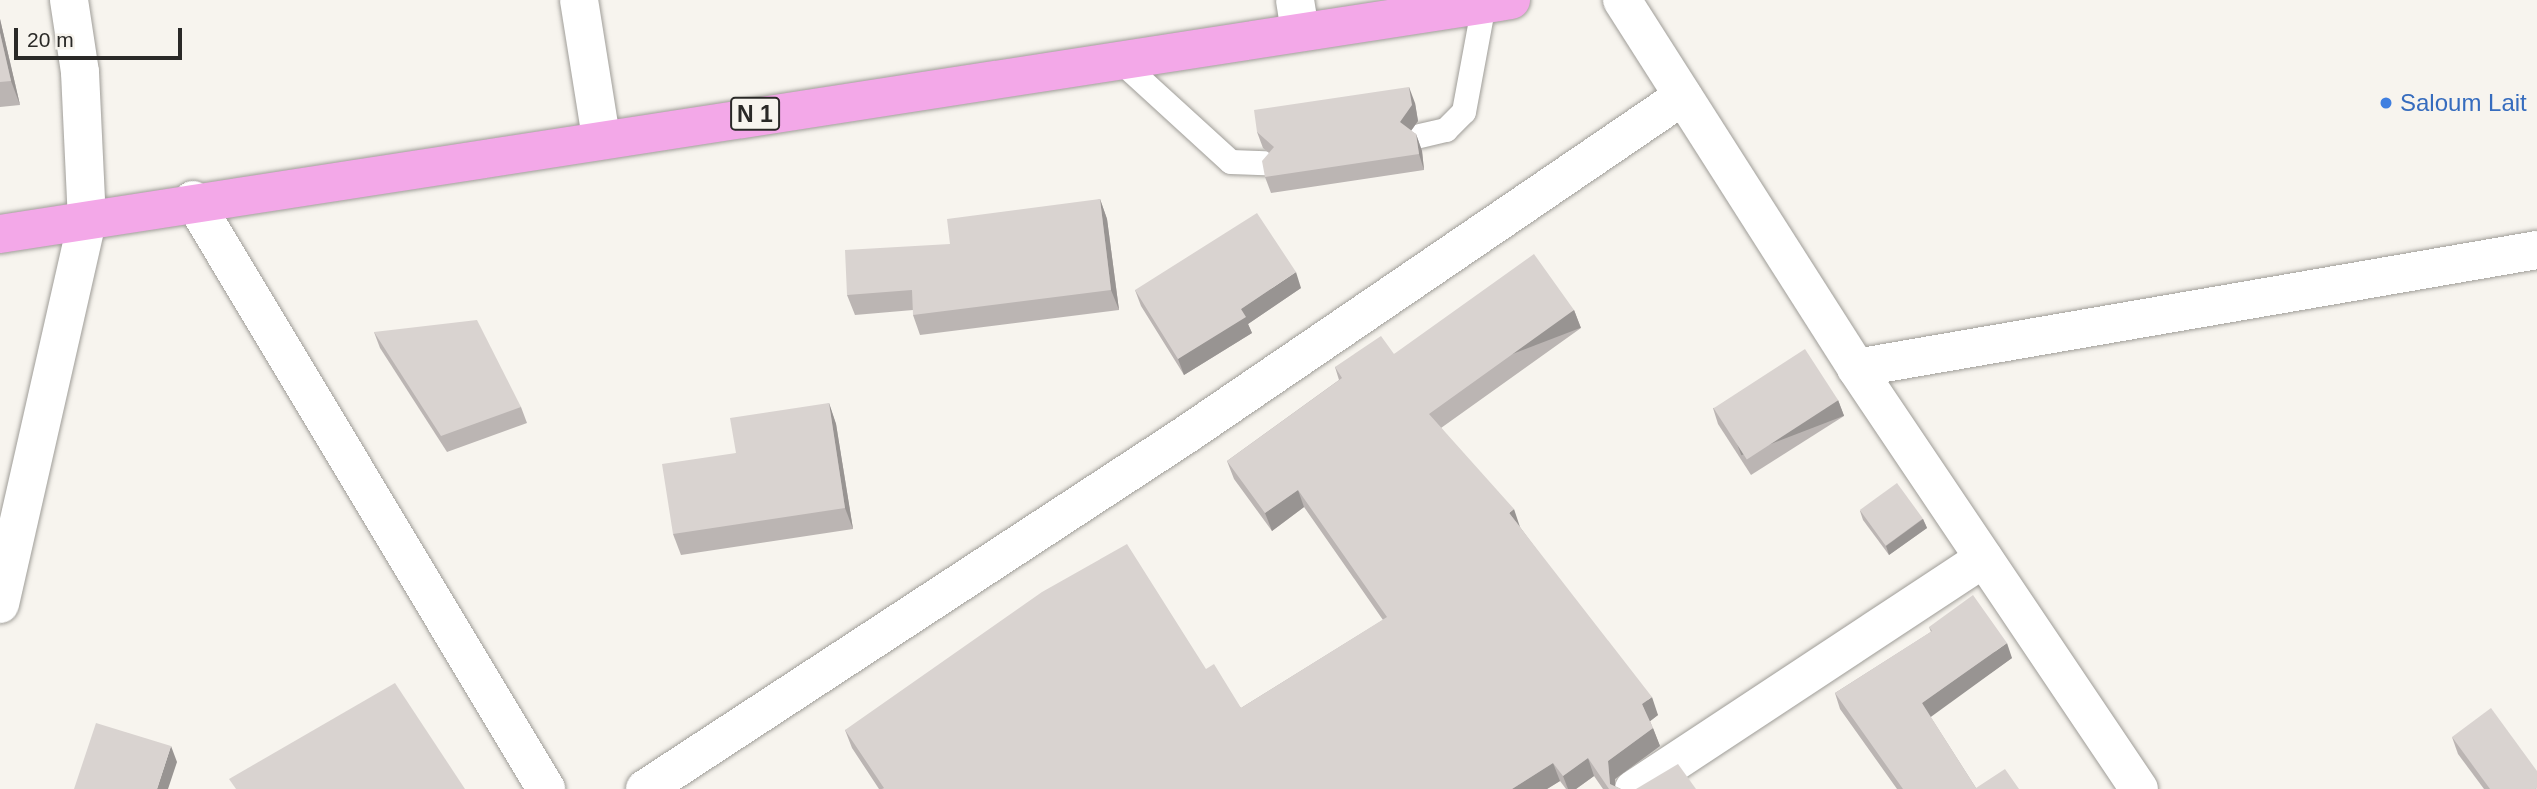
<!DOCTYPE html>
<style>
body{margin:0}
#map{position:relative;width:2537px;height:789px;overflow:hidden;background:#f7f4ee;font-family:Arial,sans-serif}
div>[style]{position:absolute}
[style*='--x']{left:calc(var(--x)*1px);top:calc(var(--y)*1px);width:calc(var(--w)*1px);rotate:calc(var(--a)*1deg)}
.roads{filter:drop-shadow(0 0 2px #9f9d98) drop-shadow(0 0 2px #9f9d98)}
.service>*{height:24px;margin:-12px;padding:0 12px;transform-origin:12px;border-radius:12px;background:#fff}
.minor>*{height:38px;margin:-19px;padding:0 19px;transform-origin:19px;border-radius:19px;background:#fff}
.secondary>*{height:38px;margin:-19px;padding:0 19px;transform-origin:19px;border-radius:19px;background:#fff}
.trunk>*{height:38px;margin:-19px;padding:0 19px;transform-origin:19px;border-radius:19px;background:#f3a8e8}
.wall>*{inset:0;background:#bbb5b3}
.shaded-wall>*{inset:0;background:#989492;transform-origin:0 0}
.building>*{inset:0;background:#d9d3d0;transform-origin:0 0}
.dots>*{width:19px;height:19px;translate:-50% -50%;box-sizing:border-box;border:4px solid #f7f4ee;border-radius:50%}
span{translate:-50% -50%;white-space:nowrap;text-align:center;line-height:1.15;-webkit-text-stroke:7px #f7f4ee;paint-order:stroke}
.shield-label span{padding:2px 5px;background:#f7f4ee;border:2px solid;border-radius:5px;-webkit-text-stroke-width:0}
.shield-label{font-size:23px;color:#2a2927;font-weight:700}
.shop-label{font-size:24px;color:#366cbe}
.left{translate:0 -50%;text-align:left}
.scale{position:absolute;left:14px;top:28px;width:168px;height:32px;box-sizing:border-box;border:4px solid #2a2927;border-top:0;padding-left:9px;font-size:21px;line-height:24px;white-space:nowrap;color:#2a2927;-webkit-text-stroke:5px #f7f4ee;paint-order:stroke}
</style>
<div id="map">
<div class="roads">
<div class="service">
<div style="--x:1117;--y:58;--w:154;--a:42.4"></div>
<div style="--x:1231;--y:162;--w:34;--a:2"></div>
<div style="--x:1420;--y:136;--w:27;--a:-13"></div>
<div style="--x:1446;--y:130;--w:25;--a:-45"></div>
<div style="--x:1464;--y:112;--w:110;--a:-79.5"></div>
</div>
<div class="minor">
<div style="--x:579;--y:0;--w:140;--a:80.9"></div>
<div style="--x:1295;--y:0;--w:30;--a:81"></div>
<div style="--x:1622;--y:0;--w:436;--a:57.5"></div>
<div style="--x:1856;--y:368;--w:507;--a:56.09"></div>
<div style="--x:193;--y:200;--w:687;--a:59.06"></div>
<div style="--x:1856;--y:368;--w:691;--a:-9.83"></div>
<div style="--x:645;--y:789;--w:648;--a:-33.22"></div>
<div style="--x:1187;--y:434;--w:600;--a:-34.27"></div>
<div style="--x:1634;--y:789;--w:419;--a:-33.4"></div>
</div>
<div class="secondary">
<div style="--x:0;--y:604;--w:393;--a:-77.2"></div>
<div style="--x:87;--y:221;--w:149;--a:-92.7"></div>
<div style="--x:80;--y:72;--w:73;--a:-98.7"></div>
</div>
<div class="trunk">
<div style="--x:0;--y:234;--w:1529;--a:-8.8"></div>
</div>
</div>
<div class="wall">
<div style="clip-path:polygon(0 19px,20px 105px,0 107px)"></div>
<div style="clip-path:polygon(1415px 103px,1418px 121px,1411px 131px,1416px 134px,1422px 151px,1424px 170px,1271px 193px,1265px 177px,1269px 153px,1263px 148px,1257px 132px)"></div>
<div style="clip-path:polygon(1100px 199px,1107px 219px,1119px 310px,920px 335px,913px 315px,913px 310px,855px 315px,847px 295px)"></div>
<div style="clip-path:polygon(1301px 288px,1248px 324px,1252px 333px,1184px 375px,1141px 306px,1135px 290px)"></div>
<div style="clip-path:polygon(1574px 310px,1581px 328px,1441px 428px,1520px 527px,1658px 715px,1650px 721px,1660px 746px,1615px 779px,1615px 786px,1621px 789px,1603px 789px,1594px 776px,1576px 789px,1566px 789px,1560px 781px,1547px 789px,879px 789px,852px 748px,845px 730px,1206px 669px,1241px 708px,1383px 620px,1304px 507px,1272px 531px,1234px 479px,1227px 461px,1339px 380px,1335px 367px,1394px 354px)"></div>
<div style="clip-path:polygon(374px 332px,521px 407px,527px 423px,447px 452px,380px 348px)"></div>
<div style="clip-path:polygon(1838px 400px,1844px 416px,1751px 475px,1718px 424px,1713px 408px)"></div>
<div style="clip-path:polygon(829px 403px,836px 424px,853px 529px,681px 555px,673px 534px,736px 453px)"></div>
<div style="clip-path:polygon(1860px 511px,1923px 519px,1927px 528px,1889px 555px,1863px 520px)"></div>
<div style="clip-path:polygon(1929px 627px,2012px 658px,1930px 716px,1976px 788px,2019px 789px,1897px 789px,1840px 709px,1835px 693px,1931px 632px)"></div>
<div style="clip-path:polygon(2452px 737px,2537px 789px,2484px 789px,2458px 754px)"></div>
</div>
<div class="shaded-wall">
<div style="clip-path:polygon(0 19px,20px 105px,11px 81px,0 33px)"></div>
<div style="clip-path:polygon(1409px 87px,1415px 103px,1418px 121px,1405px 139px,1400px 122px)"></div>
<div style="clip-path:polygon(1416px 134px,1422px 151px,1424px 170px,1419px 154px)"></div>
<div style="clip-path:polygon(1100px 199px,1107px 219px,1119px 310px,1111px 290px)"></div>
<div style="clip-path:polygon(1296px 272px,1301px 288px,1248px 324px,1252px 333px,1184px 375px,1178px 359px,1241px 309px)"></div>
<div style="left:1574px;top:310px;width:19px;height:178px;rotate:69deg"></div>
<div style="left:1838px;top:400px;width:17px;height:110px;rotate:69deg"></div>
<div style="clip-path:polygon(829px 403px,836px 424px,853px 529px,845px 508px)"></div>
<div style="clip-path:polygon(1298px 490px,1304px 507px,1272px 531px,1265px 513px)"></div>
<div style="clip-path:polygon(1514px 509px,1520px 527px,1509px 513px)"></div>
<div style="clip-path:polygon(1923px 519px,1927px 528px,1889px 555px,1886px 546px)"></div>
<div style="clip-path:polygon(2007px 643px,2012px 658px,1928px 719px,1922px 703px)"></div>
<div style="clip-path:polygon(1652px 697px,1658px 715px,1649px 722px,1642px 704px)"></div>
<div style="clip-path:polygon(1653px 728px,1660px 746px,1615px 779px,1615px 789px,1610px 784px,1608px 761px)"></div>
<div style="clip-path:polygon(171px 746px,177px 762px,168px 789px,157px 789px)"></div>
<div style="clip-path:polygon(1588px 758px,1594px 776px,1576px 789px,1568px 789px,1563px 776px)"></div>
<div style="clip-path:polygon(1553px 763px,1560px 781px,1547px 789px,1512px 789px)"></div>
</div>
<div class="building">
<div style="clip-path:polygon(0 33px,11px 81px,0 82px)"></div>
<div style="clip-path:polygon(1409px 87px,1412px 105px,1400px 122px,1416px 134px,1419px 154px,1265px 177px,1262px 161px,1274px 147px,1257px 132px,1254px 110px)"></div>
<div style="clip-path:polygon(1100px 199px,1111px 290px,913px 315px,912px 290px,847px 295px,845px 250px,950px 244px,947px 219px)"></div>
<div style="clip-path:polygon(1257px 213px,1296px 272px,1241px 309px,1246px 317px,1178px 359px,1135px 290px)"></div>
<div style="clip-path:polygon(1534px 254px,1574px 310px,1429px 414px,1514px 509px,1509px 513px,1652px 697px,1642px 704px,1653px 728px,1608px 761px,1610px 784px,1621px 789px,1609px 789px,1588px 758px,1563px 776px,1553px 763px,1512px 789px,882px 789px,884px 788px,845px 730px,1042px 592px,1127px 544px,1206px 669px,1214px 664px,1241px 708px,1387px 617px,1298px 490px,1265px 513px,1227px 461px,1342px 378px,1335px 367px,1381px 336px,1394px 354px)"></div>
<div style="clip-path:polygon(477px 320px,521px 407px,441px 436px,374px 332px)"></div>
<div style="left:1805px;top:349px;width:61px;height:109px;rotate:57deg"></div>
<div style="clip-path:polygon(829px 403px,845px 508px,673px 534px,662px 464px,736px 453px,730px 418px)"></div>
<div style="left:1897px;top:483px;width:44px;height:46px;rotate:54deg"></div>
<div style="clip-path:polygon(1973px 595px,2007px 643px,1922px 703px,1976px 788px,2005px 769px,2019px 789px,1903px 789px,1835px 693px,1932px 631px,1929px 627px)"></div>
<div style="clip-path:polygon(395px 683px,465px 789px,236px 789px,229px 779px)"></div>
<div style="clip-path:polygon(2491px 708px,2537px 771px,2537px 788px,2535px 789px,2490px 789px,2452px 737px)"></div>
<div style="clip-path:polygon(96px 723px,171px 746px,157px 789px,74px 789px)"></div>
<div style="clip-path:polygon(1678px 764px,1696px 789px,1636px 789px)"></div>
</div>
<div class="dots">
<div style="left:2386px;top:103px;background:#3f7fe0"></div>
</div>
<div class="shield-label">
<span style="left:755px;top:114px">N 1</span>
</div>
<div class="shop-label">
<span class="left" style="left:2400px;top:103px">Saloum Lait</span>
</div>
<div class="scale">20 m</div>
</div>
